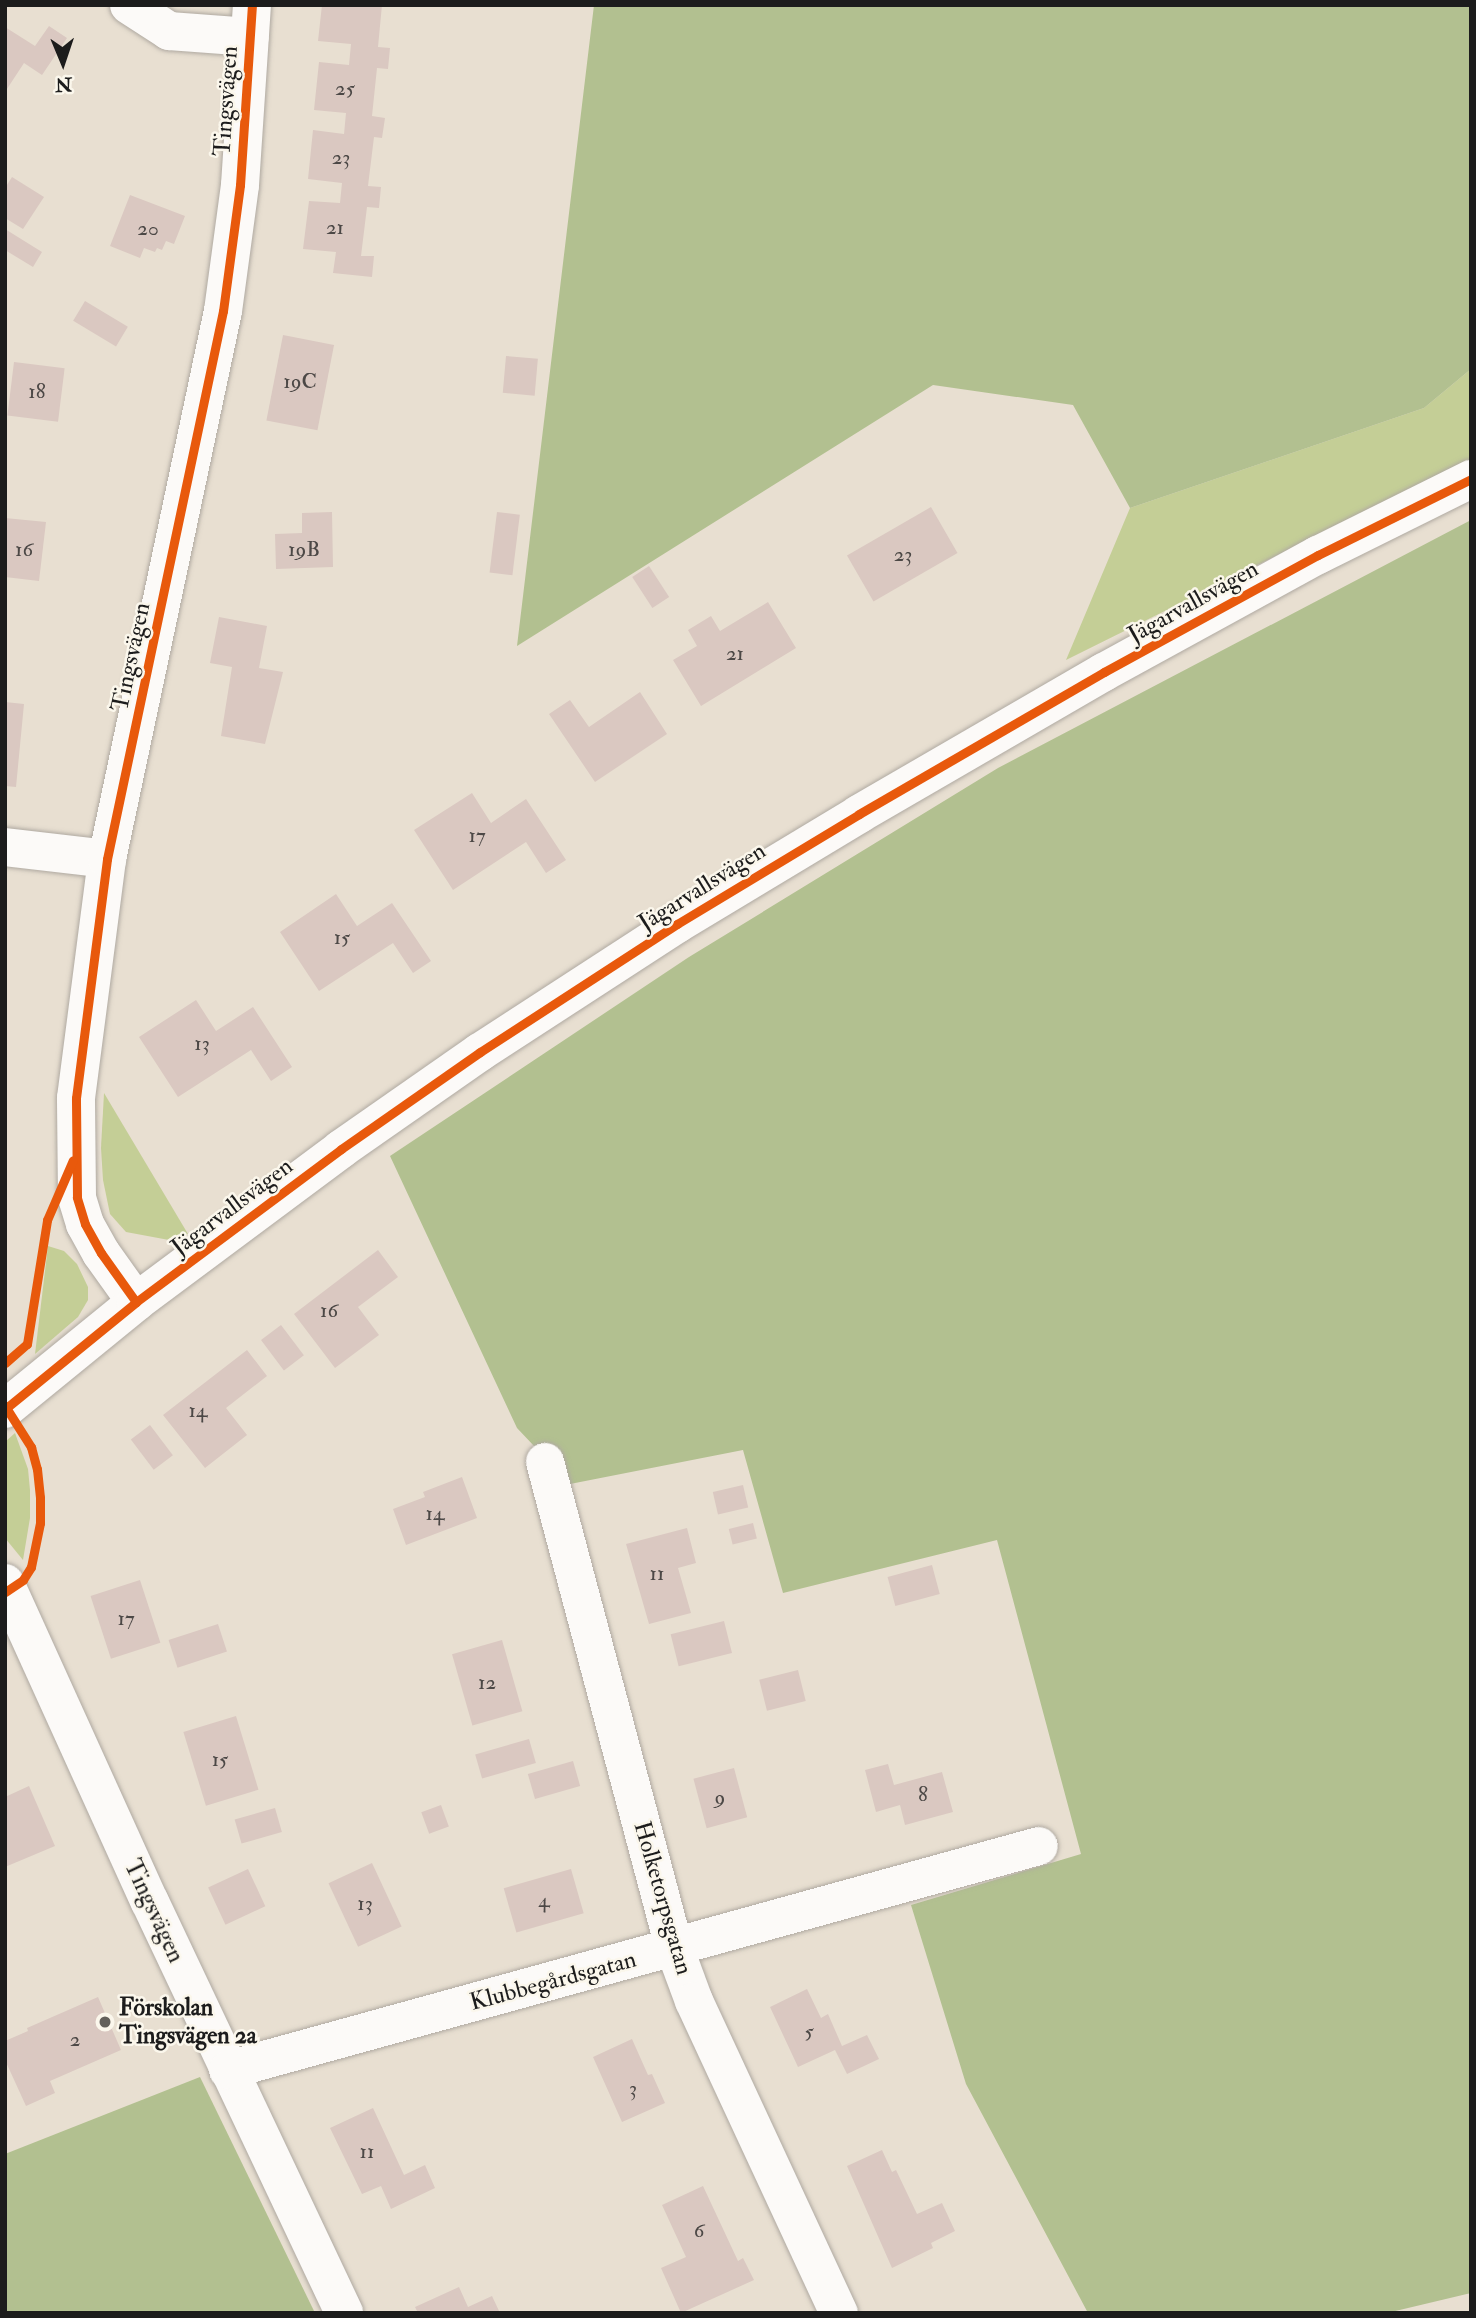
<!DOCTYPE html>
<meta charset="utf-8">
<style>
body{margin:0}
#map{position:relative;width:1476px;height:2318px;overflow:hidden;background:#e8dfd1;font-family:"IM FELL Double Pica",serif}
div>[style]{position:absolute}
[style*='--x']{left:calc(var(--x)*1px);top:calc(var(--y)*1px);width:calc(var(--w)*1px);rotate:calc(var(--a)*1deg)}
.green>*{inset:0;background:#c4ce96}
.forest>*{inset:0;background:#b2c090}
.building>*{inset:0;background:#dac8c1;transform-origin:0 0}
.roads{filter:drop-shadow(0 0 2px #afa9a1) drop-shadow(0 0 2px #afa9a1)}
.minor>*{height:38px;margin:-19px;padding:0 19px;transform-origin:19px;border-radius:19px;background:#fcfaf8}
.tertiary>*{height:38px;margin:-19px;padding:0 19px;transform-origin:19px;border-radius:19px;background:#fcfaf8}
.cycleway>*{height:9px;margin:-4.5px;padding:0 4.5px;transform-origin:4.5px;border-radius:4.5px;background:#e8590c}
.dots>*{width:19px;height:19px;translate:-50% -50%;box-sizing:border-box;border:4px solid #fbf7ec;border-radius:50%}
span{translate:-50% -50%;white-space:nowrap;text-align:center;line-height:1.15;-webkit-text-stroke:5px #fbf7ec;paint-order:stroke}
.number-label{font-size:21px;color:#4c4846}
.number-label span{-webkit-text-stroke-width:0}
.street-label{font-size:24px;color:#1c1c1c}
.poi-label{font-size:24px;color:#1c1c1c;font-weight:700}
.left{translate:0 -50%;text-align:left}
.frame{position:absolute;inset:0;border:7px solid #1c1c1c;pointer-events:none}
.north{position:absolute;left:28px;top:28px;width:70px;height:70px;-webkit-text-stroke:5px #fbf7ec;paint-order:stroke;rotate:178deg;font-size:19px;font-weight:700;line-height:28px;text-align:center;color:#1c1c1c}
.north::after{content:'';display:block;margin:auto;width:24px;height:32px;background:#1c1c1c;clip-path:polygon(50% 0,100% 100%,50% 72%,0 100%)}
</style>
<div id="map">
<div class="green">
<div style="clip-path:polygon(1471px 369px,1471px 459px,1066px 660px,1130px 508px,1424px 408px)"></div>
<div style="clip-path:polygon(104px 1093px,188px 1234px,169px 1240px,126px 1232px,110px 1214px,103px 1180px,101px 1148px)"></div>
<div style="clip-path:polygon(48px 1246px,64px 1251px,77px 1264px,88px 1287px,88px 1300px,78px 1317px,35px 1354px)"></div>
<div style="clip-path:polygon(15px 1433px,28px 1469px,30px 1490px,30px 1518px,23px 1560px,5px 1538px,5px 1442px)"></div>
</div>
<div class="forest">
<div style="clip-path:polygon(594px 5px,1471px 5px,1471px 369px,1424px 408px,1130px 508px,1073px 405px,933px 385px,517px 646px)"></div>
<div style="clip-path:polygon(1471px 520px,1471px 2293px,1387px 2313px,1088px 2313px,966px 2084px,911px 1905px,1081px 1854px,997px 1540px,783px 1593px,743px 1450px,570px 1484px,517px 1428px,390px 1156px,689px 957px,998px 768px)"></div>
<div style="clip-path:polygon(200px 2077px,315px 2313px,5px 2313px,5px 2154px)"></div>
</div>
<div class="building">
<div style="clip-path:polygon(322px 5px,382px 5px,378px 47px,390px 48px,388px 69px,377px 68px,372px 116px,385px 118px,382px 138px,374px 137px,368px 186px,381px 187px,379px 208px,367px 207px,361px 256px,374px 256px,372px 277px,333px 273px,336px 252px,303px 249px,309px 201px,340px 203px,342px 183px,308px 179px,313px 130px,344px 134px,346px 113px,314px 110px,319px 62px,349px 65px,351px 44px,318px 41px)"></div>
<div style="clip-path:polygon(49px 26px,67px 38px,42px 75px,24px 63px,5px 92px,5px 27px,35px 46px)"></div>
<div style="clip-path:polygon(12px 177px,44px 197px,23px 229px,5px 218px,5px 188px)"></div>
<div style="clip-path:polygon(130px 195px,185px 216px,174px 244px,166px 241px,162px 250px,157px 248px,155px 252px,144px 248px,140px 258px,110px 246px)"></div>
<div style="clip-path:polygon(5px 229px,42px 252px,33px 267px,5px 250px)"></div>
<div style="left:85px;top:301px;width:50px;height:23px;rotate:31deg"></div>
<div style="left:283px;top:335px;width:52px;height:87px;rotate:11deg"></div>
<div style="left:506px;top:356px;width:32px;height:37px;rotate:5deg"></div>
<div style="left:14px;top:362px;width:51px;height:54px;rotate:7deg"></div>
<div style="left:931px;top:507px;width:53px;height:97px;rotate:60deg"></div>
<div style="clip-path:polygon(332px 512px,333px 567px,276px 569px,275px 534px,302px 533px,302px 513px)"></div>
<div style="left:497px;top:512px;width:23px;height:61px;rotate:7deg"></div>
<div style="clip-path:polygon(5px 518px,46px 522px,39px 581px,5px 577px)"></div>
<div style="left:649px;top:566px;width:37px;height:20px;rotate:57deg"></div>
<div style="clip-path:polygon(768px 602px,796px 648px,701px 706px,673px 660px,697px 646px,688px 630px,711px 616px,720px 631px)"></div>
<div style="clip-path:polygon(219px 617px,267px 626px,259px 668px,283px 672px,265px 744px,221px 736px,232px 667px,210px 663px)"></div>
<div style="clip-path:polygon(640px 692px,667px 734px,595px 782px,549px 714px,570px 700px,589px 727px)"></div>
<div style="clip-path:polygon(5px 702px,24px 704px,16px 787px,5px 786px)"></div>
<div style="clip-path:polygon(472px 793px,491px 823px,526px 799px,566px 860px,546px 873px,526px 842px,453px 890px,414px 830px)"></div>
<div style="clip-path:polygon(336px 894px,357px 926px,392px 903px,431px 961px,413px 973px,393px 943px,319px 991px,280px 932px)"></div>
<div style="clip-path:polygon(196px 1000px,216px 1031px,253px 1007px,292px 1067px,271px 1081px,251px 1050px,178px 1097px,139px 1037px)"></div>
<div style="clip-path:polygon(378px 1250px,398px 1277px,358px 1307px,379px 1335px,335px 1368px,294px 1314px)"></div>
<div style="left:281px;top:1325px;width:38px;height:25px;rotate:53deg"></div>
<div style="clip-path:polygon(247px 1350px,267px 1376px,226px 1408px,247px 1435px,205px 1468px,163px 1415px)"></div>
<div style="left:150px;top:1425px;width:38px;height:24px;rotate:53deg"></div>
<div style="clip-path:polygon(462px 1477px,477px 1518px,406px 1545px,393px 1509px,425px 1497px,423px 1492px)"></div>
<div style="left:743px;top:1485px;width:23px;height:31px;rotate:77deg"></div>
<div style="left:753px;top:1523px;width:16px;height:25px;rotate:76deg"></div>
<div style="clip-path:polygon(687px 1528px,696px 1563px,678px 1568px,691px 1613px,649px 1624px,626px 1544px)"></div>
<div style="left:932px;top:1565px;width:30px;height:46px;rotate:75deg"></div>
<div style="left:140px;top:1580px;width:66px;height:52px;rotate:72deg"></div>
<div style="left:724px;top:1621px;width:33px;height:55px;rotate:76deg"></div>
<div style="left:218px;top:1624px;width:29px;height:52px;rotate:72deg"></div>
<div style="left:502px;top:1640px;width:74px;height:52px;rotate:74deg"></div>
<div style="left:798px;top:1670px;width:32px;height:40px;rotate:76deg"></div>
<div style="left:236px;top:1716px;width:77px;height:55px;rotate:73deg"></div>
<div style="left:529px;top:1739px;width:25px;height:56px;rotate:74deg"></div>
<div style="left:573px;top:1761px;width:26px;height:47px;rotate:74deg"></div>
<div style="clip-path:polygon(888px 1764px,894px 1785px,942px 1772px,953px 1812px,905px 1825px,900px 1805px,876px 1812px,865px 1770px)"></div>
<div style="left:734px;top:1768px;width:51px;height:42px;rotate:75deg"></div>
<div style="clip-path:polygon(29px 1786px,55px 1846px,5px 1867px,5px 1797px)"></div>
<div style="left:441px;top:1805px;width:23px;height:21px;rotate:70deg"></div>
<div style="left:275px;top:1808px;width:25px;height:42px;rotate:74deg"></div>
<div style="left:372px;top:1863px;width:70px;height:48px;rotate:65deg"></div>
<div style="left:248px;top:1869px;width:41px;height:44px;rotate:65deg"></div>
<div style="left:571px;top:1869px;width:46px;height:70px;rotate:74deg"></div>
<div style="clip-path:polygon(807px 1989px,821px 2018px,828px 2014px,842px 2046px,867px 2035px,879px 2059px,847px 2074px,835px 2050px,798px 2067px,770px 2007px)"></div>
<div style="clip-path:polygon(98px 1997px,121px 2050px,50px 2081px,55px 2093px,26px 2106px,5px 2060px,5px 2041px,28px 2031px,27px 2028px)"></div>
<div style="clip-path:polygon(632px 2039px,648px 2075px,652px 2074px,665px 2103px,622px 2122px,593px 2057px)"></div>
<div style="clip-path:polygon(373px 2108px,404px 2175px,425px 2165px,435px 2188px,391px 2209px,381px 2186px,362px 2194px,330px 2128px)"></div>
<div style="clip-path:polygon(882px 2150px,892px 2172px,896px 2170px,917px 2214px,942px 2203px,955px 2231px,931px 2243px,933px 2248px,892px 2268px,847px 2166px)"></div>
<div style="clip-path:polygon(703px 2186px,738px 2261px,743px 2258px,754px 2280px,681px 2313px,661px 2268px,686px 2257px,662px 2205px)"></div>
<div style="clip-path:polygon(459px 2287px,468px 2307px,492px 2296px,500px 2313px,418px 2313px,415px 2307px)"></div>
</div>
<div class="roads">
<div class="minor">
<div style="--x:129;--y:5;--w:48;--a:33"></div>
<div style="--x:169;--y:31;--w:81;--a:4.2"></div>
<div style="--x:5;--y:847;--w:103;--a:6.7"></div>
<div style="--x:136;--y:1302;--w:60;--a:-125.5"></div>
<div style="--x:101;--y:1253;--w:33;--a:-119"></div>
<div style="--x:85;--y:1224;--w:28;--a:-107"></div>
<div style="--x:77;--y:1197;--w:99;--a:-90.6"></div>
<div style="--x:76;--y:1098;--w:241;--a:-82.6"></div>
<div style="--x:107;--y:859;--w:560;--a:-78.05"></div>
<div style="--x:223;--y:311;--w:127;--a:-82.3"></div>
<div style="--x:240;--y:185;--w:180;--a:-86.2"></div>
<div style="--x:545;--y:1462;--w:502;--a:75.11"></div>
<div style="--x:674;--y:1947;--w:58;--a:69.7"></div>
<div style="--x:694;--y:2001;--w:344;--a:65.1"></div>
<div style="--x:5;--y:1583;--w:350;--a:65.6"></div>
<div style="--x:150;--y:1902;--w:454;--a:64.7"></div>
<div style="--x:228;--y:2070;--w:841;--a:-15.44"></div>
</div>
<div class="tertiary">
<div style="--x:5;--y:1409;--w:169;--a:-39.2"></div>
<div style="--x:136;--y:1302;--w:256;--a:-36.7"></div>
<div style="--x:341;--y:1149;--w:169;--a:-34.9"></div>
<div style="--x:480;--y:1052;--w:235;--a:-33"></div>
<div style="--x:677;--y:924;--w:213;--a:-31.1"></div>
<div style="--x:859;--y:814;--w:283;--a:-30.1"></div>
<div style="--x:1104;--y:672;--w:244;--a:-28.7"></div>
<div style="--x:1318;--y:555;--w:171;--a:-26.4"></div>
</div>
</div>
<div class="cycleway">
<div style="--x:136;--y:1302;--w:60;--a:-125.5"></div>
<div style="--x:101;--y:1253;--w:33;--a:-119"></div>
<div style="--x:85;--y:1224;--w:28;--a:-107"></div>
<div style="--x:77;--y:1197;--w:99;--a:-90.6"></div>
<div style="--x:76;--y:1098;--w:241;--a:-82.6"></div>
<div style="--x:107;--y:859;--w:560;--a:-78.05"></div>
<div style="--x:223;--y:311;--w:127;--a:-82.3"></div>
<div style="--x:240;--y:185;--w:180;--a:-86.2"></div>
<div style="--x:5;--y:1363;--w:29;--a:-41"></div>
<div style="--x:27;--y:1344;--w:126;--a:-80.8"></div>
<div style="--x:47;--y:1220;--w:65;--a:-66.6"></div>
<div style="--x:5;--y:1406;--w:49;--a:57.6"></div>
<div style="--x:31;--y:1447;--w:23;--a:75"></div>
<div style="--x:37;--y:1469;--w:29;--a:84"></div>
<div style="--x:40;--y:1498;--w:25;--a:90"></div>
<div style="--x:40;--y:1523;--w:45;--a:101.6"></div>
<div style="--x:31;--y:1567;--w:15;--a:122"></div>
<div style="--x:23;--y:1580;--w:22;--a:146"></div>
<div style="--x:5;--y:1409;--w:169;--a:-39.2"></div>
<div style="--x:136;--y:1302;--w:256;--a:-36.7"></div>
<div style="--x:341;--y:1149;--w:169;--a:-34.9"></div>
<div style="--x:480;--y:1052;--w:235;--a:-33"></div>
<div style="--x:677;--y:924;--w:213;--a:-31.1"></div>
<div style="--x:859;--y:814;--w:283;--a:-30.1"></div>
<div style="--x:1104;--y:672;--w:244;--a:-28.7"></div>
<div style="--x:1318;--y:555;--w:171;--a:-26.4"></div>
</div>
<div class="dots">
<div style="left:105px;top:2022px;background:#63605b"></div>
</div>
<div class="number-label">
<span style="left:345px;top:89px">25</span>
<span style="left:341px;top:158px">23</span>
<span style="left:335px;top:228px">21</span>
<span style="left:148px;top:229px">20</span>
<span style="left:300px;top:382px">19C</span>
<span style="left:37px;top:392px">18</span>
<span style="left:24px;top:550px">16</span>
<span style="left:304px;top:550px">19B</span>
<span style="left:903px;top:555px">23</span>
<span style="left:735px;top:654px">21</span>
<span style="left:477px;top:836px">17</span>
<span style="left:342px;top:938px">15</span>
<span style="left:202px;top:1044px">13</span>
<span style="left:329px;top:1311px">16</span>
<span style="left:198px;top:1411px">14</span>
<span style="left:435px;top:1514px">14</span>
<span style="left:657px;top:1574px">11</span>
<span style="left:126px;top:1619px">17</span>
<span style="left:487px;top:1683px">12</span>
<span style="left:220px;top:1760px">15</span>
<span style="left:923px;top:1795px">8</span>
<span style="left:720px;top:1798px">9</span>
<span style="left:544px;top:1901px">4</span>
<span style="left:365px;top:1904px">13</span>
<span style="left:809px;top:2032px">5</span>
<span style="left:75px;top:2040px">2</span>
<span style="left:633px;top:2089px">3</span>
<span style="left:367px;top:2152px">11</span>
<span style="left:699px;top:2231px">6</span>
</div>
<div class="street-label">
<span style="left:226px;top:101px;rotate:-86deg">Tingsvägen</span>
<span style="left:1193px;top:602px;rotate:-29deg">Jägarvallsvägen</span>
<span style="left:131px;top:657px;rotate:-78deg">Tingsvägen</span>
<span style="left:702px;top:887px;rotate:-32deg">Jägarvallsvägen</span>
<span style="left:232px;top:1207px;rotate:-37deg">Jägarvallsvägen</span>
<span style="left:663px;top:1898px;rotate:74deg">Holketorpsgatan</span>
<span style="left:154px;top:1911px;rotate:65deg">Tingsvägen</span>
<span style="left:553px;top:1981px;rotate:-15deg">Klubbegårdsgatan</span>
</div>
<div class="poi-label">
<span class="left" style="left:119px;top:2022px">Förskolan<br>Tingsvägen 2a</span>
</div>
<div class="frame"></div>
<div class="north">N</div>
</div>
